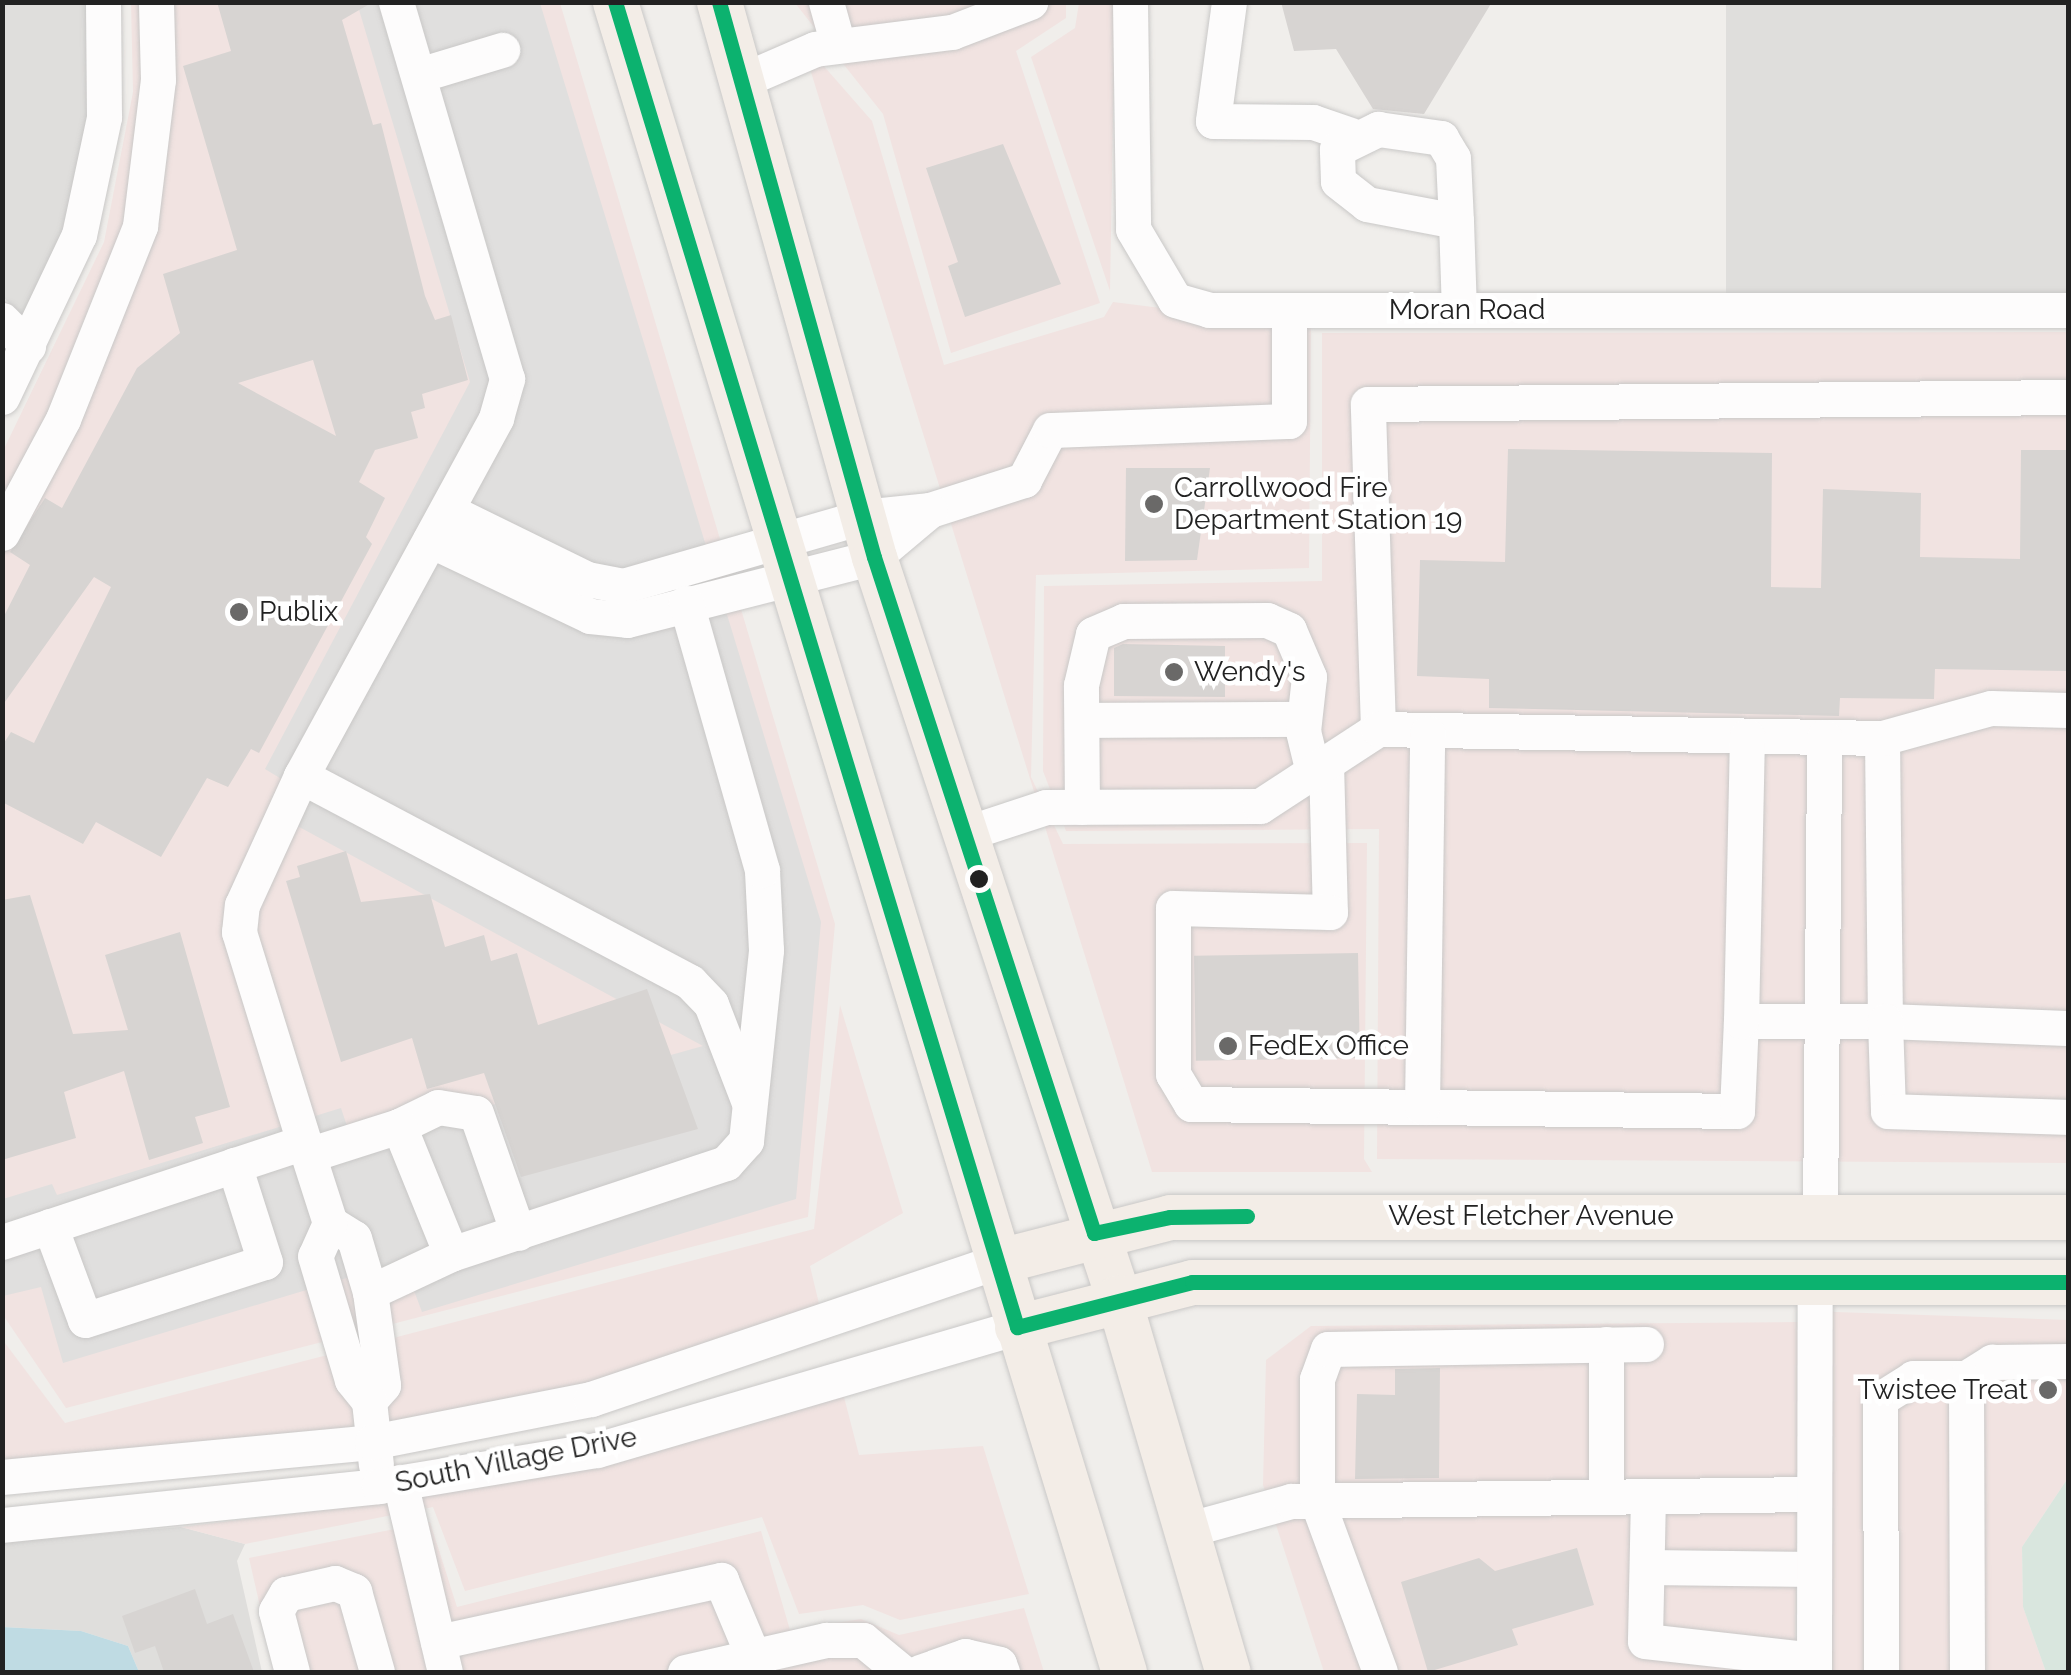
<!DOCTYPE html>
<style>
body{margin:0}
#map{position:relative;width:2071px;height:1675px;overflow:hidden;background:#f0eeeb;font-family:Raleway,sans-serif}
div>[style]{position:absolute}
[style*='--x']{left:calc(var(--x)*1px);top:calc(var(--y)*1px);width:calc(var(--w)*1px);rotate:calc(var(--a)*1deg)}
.residential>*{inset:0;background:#dfdedc;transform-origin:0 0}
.commercial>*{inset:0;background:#f1e3e1}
.wetland>*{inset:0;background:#d9e6de}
.parking>*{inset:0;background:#e0dfde}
.water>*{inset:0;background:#bfdbe3}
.building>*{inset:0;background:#d7d4d2;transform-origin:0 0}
.roads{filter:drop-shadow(0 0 2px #c9c8c7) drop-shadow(0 0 2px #c9c8c7)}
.minor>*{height:35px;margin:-17.5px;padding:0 17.5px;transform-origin:17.5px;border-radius:17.5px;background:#fdfcfc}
.major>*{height:45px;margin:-22.5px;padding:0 22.5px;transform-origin:22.5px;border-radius:22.5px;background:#f3ede7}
.bus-1>*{height:15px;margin:-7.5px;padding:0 7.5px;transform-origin:7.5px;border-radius:7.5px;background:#0cb26f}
.dots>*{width:28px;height:28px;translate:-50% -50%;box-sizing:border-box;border:5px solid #fff;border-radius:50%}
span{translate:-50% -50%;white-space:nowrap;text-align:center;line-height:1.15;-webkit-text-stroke:9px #fff;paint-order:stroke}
.street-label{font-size:28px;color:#222}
.poi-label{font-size:28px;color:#222}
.left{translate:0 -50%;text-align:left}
.right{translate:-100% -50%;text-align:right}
.frame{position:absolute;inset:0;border:5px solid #222;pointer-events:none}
</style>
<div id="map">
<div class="residential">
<div style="clip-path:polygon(3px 3px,88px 3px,89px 115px,64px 229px,24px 318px,3px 297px)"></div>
<div style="left:1726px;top:3px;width:342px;height:290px"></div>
<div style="clip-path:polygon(181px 1527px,245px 1544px,237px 1561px,262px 1672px,139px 1672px,128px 1646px,81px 1631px,3px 1627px,3px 1542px)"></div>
</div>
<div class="commercial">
<div style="clip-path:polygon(131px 3px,560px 3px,835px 924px,808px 1217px,66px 1408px,3px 1315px,2px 453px,104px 242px,133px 92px)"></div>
<div style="clip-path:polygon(795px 3px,1066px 3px,1066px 18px,1016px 51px,1100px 303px,951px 353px,883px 114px)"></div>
<div style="clip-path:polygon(1079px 3px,1115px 3px,1110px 291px,1031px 57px,1075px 28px)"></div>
<div style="clip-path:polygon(801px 40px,872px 121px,944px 365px,1104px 317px,1113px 302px,1311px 327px,1309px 568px,1036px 575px,1031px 777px,1063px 844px,1367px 843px,1364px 1159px,1372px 1172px,1152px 1172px)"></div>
<div style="clip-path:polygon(2068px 332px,2068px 1163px,1377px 1159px,1379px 829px,1066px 831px,1043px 771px,1044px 586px,1322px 581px,1322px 333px)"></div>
<div style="clip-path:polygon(840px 1005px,903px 1213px,810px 1266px,820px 1308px,588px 1383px,361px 1427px,3px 1460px,2px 1339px,65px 1423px,814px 1229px)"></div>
<div style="clip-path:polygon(1807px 1311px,2068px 1320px,2068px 1478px,2022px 1547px,2023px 1607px,2046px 1672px,1808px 1672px)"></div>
<div style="clip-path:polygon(1799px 1322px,1795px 1672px,1324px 1672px,1263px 1485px,1266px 1360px,1311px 1326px)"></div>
<div style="clip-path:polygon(843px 1393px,859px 1455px,983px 1446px,1029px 1594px,900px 1620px,863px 1605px,799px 1614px,762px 1517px,465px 1591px,433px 1507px,245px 1544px,181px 1527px,373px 1504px)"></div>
<div style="clip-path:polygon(430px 1522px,457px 1607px,761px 1531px,790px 1630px,861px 1619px,899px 1635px,1024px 1608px,1044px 1672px,275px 1672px,249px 1558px)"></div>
</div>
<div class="wetland">
<div style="clip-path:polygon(2068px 1478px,2068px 1672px,2046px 1672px,2023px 1607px,2022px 1547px)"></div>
</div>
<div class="parking">
<div style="clip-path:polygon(357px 3px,540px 3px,821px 922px,796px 1199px,422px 1312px,403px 1261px,63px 1363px,41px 1287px,3px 1296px,3px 1199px,52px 1184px,57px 1195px,341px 1108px,353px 1144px,703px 1046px,279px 816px,283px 780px,265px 769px,470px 382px)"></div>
</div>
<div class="water">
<div style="clip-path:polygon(2px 1627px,81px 1631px,128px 1646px,139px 1672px,3px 1672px)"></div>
</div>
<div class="building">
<div style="clip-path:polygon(evenodd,217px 2px,373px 2px,342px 20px,373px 125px,381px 123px,425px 296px,435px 320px,451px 315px,468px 380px,422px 394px,425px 408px,411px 412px,418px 438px,375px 450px,359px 482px,385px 498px,366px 537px,372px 544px,259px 753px,251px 749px,228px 787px,207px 778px,161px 857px,96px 822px,83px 844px,2px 802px,2px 746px,11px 732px,34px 743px,111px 587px,94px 577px,2px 706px,2px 620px,30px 565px,10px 552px,45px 498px,62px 508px,137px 368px,180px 333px,163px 274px,237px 250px,183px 66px,231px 51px,217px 2px,313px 360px,336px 436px,238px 383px,313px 360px)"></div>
<div style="clip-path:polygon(1281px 2px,1492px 2px,1424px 114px,1373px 109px,1336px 49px,1294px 51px)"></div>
<div style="clip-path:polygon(1003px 144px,1061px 284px,965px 317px,948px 266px,958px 262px,926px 168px)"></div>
<div style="clip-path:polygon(1508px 449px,1772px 453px,1771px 587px,1821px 588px,1823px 489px,1921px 493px,1920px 557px,2020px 559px,2021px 450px,2068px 450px,2068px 671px,1935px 669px,1934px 699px,1840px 698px,1839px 716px,1489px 708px,1489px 679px,1417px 676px,1420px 560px,1505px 562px)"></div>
<div style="clip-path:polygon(1126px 468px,1210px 468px,1197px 560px,1125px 561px)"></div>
<div style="clip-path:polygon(1123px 644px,1225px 646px,1225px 697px,1114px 696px,1114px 648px)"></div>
<div style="clip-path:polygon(346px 851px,361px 902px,430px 894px,445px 947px,484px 935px,491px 961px,517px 953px,538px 1025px,647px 989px,698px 1129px,521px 1177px,484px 1073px,427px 1089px,412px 1038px,341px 1062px,286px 881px,300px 877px,297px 866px)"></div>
<div style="clip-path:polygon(30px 895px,73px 1034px,128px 1030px,105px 955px,180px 932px,230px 1107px,195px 1117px,203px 1143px,149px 1160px,124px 1071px,64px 1092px,76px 1138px,2px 1160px,2px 900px)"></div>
<div style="left:1358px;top:953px;width:105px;height:164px;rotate:89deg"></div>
<div style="clip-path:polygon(1440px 1368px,1439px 1478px,1355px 1479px,1357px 1394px,1395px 1395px,1395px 1369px)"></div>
<div style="clip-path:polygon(1577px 1548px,1594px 1605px,1512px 1629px,1518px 1645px,1428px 1672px,1401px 1582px,1479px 1558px,1495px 1571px)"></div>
<div style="clip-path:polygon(195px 1589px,207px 1624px,233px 1614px,254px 1672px,164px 1672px,155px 1646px,135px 1653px,122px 1616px)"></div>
</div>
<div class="roads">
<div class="minor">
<div style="--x:826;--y:2;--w:45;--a:74.4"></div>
<div style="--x:1130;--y:2;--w:227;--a:89.2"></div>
<div style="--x:1133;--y:229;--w:82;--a:59.4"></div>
<div style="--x:1175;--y:300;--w:35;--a:16"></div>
<div style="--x:1209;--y:310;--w:859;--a:0"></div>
<div style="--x:1229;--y:2;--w:120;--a:97.7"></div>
<div style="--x:1213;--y:121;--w:100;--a:0.6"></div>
<div style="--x:1313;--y:122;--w:40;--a:18.9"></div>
<div style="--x:419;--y:75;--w:87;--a:-16.8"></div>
<div style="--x:741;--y:81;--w:81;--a:-23.4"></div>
<div style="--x:815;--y:49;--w:138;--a:-7.1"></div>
<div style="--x:952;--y:32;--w:84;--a:-21"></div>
<div style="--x:1456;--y:221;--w:91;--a:-169.2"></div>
<div style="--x:1367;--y:204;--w:37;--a:-142"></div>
<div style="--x:1338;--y:181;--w:32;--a:-92"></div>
<div style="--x:1337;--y:149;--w:46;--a:-26"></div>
<div style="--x:1378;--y:129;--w:64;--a:8.1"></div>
<div style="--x:1441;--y:138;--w:23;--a:59"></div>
<div style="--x:1453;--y:158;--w:63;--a:87.3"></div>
<div style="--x:1456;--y:221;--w:89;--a:88.1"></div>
<div style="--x:2;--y:320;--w:37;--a:45"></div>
<div style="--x:2;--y:397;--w:179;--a:-64.6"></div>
<div style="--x:79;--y:235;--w:121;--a:-78"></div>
<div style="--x:104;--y:117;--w:115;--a:-90.5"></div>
<div style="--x:930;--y:510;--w:99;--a:-17.7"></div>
<div style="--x:1024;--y:480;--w:56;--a:-62.5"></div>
<div style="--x:1050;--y:430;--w:239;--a:-2.2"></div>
<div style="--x:1289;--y:421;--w:111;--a:-90"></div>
<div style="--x:2;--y:533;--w:129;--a:-61.8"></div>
<div style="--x:63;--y:419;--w:208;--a:-68.2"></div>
<div style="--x:140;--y:226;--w:147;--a:-83"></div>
<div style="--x:158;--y:80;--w:78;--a:-91.5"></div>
<div style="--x:430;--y:540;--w:177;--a:25.4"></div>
<div style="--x:590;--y:616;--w:37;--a:6"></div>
<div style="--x:627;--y:620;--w:255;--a:-14.3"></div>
<div style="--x:874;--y:557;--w:73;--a:-40"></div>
<div style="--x:930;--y:510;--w:68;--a:174.1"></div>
<div style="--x:862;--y:517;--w:249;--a:163.9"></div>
<div style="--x:623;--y:586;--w:37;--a:-169"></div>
<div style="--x:587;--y:579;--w:155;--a:-153.9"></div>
<div style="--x:1087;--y:720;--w:217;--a:-0.3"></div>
<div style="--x:1378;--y:729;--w:325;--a:-91.8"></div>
<div style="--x:1368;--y:404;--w:700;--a:-0.57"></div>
<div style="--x:1882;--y:738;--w:283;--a:89.4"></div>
<div style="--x:1885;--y:1021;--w:183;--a:2.2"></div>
<div style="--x:1326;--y:763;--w:149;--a:88.5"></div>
<div style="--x:1330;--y:912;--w:157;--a:-178.5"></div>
<div style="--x:1173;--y:908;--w:166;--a:90"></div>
<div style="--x:1173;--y:1074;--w:35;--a:59"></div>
<div style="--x:1191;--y:1104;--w:546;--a:0.73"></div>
<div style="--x:1737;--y:1111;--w:90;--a:-87.5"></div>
<div style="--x:1741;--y:1021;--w:144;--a:0"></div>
<div style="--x:1885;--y:1021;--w:90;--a:88.1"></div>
<div style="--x:1888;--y:1111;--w:180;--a:1.9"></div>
<div style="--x:301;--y:776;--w:440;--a:27.9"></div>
<div style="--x:690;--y:982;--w:30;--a:46"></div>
<div style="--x:711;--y:1004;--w:103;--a:68.9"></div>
<div style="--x:1082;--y:807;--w:122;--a:-90.5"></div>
<div style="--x:1081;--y:685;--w:52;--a:-76.8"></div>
<div style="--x:1093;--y:634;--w:33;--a:-23"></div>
<div style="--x:1123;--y:621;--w:144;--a:-0.4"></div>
<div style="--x:1267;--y:620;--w:24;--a:24"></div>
<div style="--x:1289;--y:630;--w:51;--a:66.9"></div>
<div style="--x:1309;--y:677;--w:54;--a:96.3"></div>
<div style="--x:1303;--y:731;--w:42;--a:76.3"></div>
<div style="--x:964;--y:834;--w:86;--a:-18.2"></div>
<div style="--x:1046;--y:807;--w:214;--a:-0.3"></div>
<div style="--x:1260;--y:806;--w:141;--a:-33.1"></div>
<div style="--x:1378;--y:729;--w:504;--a:1.02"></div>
<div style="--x:1882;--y:738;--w:113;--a:-15.4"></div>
<div style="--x:1991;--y:708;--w:77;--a:1.5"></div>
<div style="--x:1741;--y:1021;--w:285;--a:-88.8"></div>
<div style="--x:1422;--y:1107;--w:374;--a:-89.2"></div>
<div style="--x:399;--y:1126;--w:43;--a:-26"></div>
<div style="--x:438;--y:1107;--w:38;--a:9"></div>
<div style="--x:476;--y:1113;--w:127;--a:70.7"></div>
<div style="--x:304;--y:1142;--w:220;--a:-107.2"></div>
<div style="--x:239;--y:932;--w:27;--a:-84"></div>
<div style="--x:242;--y:905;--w:142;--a:-65.4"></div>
<div style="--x:301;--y:776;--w:408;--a:-61.4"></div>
<div style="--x:496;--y:418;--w:41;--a:-74.2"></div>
<div style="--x:507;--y:379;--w:393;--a:-106.4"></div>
<div style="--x:308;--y:1155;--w:96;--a:-17.7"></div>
<div style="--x:399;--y:1126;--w:138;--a:67.9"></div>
<div style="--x:451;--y:1254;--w:290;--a:-18.3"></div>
<div style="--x:726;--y:1163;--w:30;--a:-48"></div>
<div style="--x:746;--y:1141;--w:192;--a:-84"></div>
<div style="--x:766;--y:950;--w:80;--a:-92.9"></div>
<div style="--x:762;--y:870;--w:278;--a:-105.9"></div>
<div style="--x:1820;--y:1217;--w:480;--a:-89.5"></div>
<div style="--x:330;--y:1223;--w:28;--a:32"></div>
<div style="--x:354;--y:1238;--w:56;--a:73.5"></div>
<div style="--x:370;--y:1292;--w:94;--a:82"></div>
<div style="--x:383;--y:1385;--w:21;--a:131"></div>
<div style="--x:50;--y:1226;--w:100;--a:69.6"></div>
<div style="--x:85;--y:1320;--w:189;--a:-17.9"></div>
<div style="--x:265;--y:1262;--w:102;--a:-107.7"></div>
<div style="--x:2;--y:1242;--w:318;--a:-18.3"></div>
<div style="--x:304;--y:1142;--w:85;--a:72.2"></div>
<div style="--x:330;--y:1223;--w:36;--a:114"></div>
<div style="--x:315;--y:1256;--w:129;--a:73.4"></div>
<div style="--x:352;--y:1380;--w:27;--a:51"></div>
<div style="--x:369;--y:1401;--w:64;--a:83.8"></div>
<div style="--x:370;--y:1292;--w:89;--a:-25.1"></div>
<div style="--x:2;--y:1477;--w:372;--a:-5.4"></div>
<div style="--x:372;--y:1442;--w:223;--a:-11.1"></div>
<div style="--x:591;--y:1399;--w:431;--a:-18.7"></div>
<div style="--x:400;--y:1482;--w:195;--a:76.7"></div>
<div style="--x:1648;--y:1496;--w:145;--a:91.2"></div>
<div style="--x:1645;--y:1641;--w:170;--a:6.4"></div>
<div style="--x:1606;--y:1497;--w:153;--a:-90"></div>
<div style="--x:2;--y:1525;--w:379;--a:-5.9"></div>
<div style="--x:379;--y:1486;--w:221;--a:-9.4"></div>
<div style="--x:597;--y:1450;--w:438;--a:-16.3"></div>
<div style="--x:1186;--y:1530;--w:109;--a:-15.4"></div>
<div style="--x:1291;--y:1501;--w:523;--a:-0.77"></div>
<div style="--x:1647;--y:1567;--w:167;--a:0.7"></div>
<div style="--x:438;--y:1642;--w:290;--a:-12.4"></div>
<div style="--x:721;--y:1580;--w:82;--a:67.2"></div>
<div style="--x:292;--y:1672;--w:63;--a:-104.7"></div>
<div style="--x:276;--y:1611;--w:20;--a:-60"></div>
<div style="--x:286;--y:1594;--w:50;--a:-12.7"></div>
<div style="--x:335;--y:1583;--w:21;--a:23"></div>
<div style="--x:354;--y:1591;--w:84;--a:74.1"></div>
<div style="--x:685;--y:1672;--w:145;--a:-12.8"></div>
<div style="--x:826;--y:1640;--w:37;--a:0"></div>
<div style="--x:863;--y:1640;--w:50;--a:39.4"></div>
<div style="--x:920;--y:1672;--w:48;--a:-19.6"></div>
<div style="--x:965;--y:1656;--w:35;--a:13"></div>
<div style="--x:999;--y:1664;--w:9;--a:69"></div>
<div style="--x:1380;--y:1672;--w:182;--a:-110.2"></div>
<div style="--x:1317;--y:1501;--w:122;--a:-90"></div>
<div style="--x:1317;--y:1379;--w:32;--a:-70"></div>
<div style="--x:1328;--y:1349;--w:318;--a:-0.9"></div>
<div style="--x:1814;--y:1672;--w:392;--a:-89.9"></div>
<div style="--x:1881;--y:1672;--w:273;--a:-90.2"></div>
<div style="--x:1880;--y:1399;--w:39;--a:-32"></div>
<div style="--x:1913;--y:1378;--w:53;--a:0"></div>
<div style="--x:1967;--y:1672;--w:294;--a:-90.2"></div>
<div style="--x:1966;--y:1378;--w:31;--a:-32"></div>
<div style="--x:1992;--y:1362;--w:76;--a:-0.8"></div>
</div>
<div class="major">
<div style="--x:615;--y:2;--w:1746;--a:73.05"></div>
<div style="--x:719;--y:2;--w:576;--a:74.4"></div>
<div style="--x:874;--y:557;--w:779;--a:71.75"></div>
<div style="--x:1118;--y:1297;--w:391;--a:73.7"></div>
<div style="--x:999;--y:1261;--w:177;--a:-14.4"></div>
<div style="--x:1170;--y:1217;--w:898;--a:0"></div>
<div style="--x:1017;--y:1327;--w:181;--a:-14.4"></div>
<div style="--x:1192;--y:1282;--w:876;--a:0"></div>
</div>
</div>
<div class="bus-1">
<div style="--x:615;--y:2;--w:1385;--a:73.12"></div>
<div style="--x:1017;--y:1327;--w:181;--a:-14.4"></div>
<div style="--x:1192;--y:1282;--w:876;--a:0"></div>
<div style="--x:719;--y:2;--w:576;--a:74.4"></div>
<div style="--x:874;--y:557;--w:711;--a:71.97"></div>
<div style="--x:1094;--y:1233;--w:78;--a:-11.9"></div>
<div style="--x:1170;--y:1217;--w:77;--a:-0.7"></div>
</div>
<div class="dots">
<div style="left:1154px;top:504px;background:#6a6968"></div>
<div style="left:239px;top:612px;background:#6a6968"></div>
<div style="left:1174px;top:672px;background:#6a6968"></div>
<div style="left:979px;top:879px;background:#222"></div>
<div style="left:1228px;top:1046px;background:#6a6968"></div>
<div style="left:2048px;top:1390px;background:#6a6968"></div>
</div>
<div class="street-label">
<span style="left:1467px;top:310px">Moran Road</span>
<span style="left:1531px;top:1216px">West Fletcher Avenue</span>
<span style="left:516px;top:1460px;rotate:-11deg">South Village Drive</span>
</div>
<div class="poi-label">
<span class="left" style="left:1174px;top:504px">Carrollwood Fire<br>Department Station 19</span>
<span class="left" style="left:259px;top:612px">Publix</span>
<span class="left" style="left:1194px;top:672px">Wendy's</span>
<span class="left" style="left:1248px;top:1046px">FedEx Office</span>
<span class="right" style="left:2028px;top:1390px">Twistee Treat</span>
</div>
<div class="frame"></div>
</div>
